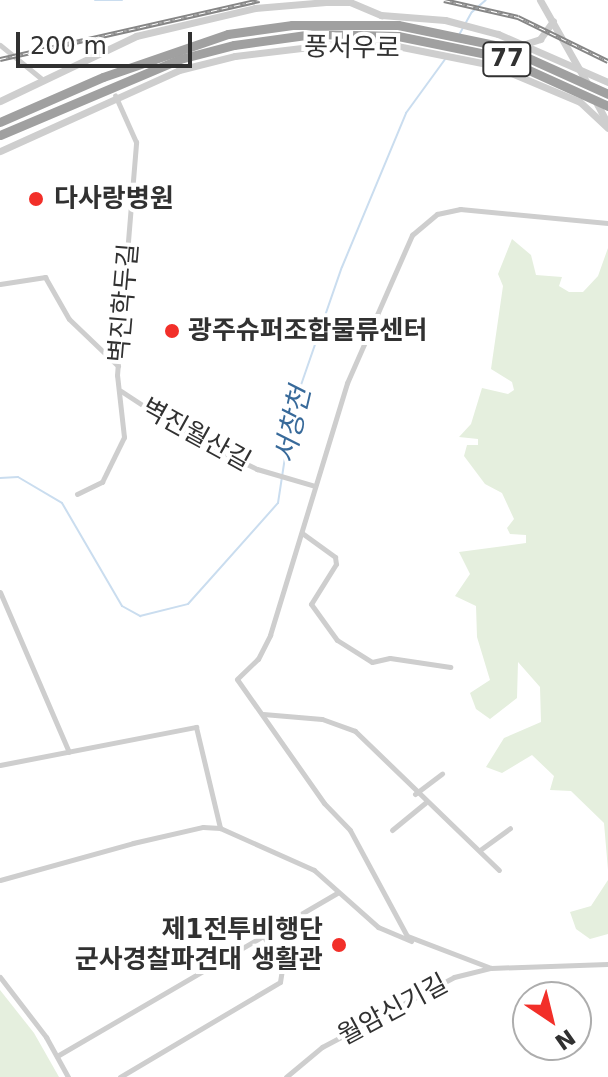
<!DOCTYPE html>
<meta charset="utf-8">
<style>
body{margin:0}
#map{position:relative;width:608px;height:1077px;overflow:hidden;background:#fff;font-family:"DejaVu Sans","Noto Sans KR",sans-serif}
div>[style]{position:absolute}
[style*='--x']{left:calc(var(--x)*1px);top:calc(var(--y)*1px);width:calc(var(--w)*1px);rotate:calc(var(--a)*1deg)}
.green>*{inset:0;background:#e5efde}
.stream>*{height:2px;margin:-1px;padding:0 1px;transform-origin:1px;border-radius:1px;background:#caddef}
.minor>*{height:5px;margin:-2.5px;padding:0 2.5px;transform-origin:2.5px;border-radius:2.5px;background:#cecece}
.tertiary>*{height:7px;margin:-3.5px;padding:0 3.5px;transform-origin:3.5px;border-radius:3.5px;background:#cecece}
.trunk>*{height:9px;margin:-4.5px;padding:0 4.5px;transform-origin:4.5px;border-radius:4.5px;background:#a0a0a0}
.rail>*{height:5px;margin-top:-2.5px;transform-origin:0;background:repeating-linear-gradient(90deg,#fff 0 6px,#868686 0 12px);box-sizing:border-box;border-block:2px solid #868686}
.trunk-bridge>*{height:9px;margin:-4.5px;padding:0 4.5px;transform-origin:4.5px;border-radius:4.5px;background:#a0a0a0}
.dots>*{width:22px;height:22px;translate:-50% -50%;box-sizing:border-box;border:4px solid #fff;border-radius:50%}
span{translate:-50% -50%;white-space:nowrap;text-align:center;line-height:1.15;-webkit-text-stroke:8px #fff;paint-order:stroke}
.shield-label span{padding:2px 6px;background:#fff;border:2px solid;border-radius:6px;-webkit-text-stroke-width:0}
.shield-label{font-size:24px;color:#313131;font-weight:700}
.street-label{font-size:26px;color:#313131}
.poi-label{font-size:26px;color:#313131;font-weight:700}
.left{translate:0 -50%;text-align:left}
.right{translate:-100% -50%;text-align:right}
.water-label{font-size:28px;color:#386a9a;font-style:italic}
.north{position:absolute;left:512px;top:981px;width:80px;height:80px;box-sizing:border-box;background:#fff;border:2px solid #adadad;border-radius:50%;rotate:145deg;font-size:22px;font-weight:700;line-height:32px;text-align:center;color:#313131}
.north::after{content:'';display:block;margin:auto;width:28px;height:36px;background:#f22f29;clip-path:polygon(50% 0,100% 100%,50% 72%,0 100%)}
.scale{position:absolute;left:16px;top:32px;width:176px;height:36px;box-sizing:border-box;border:4px solid #313131;border-top:0;padding-left:10px;font-size:24px;line-height:28px;white-space:nowrap;color:#313131;-webkit-text-stroke:6px #fff;paint-order:stroke}
</style>
<div id="map">
<div class="green">
<div style="clip-path:polygon(512px 239px,531px 255px,536px 275px,562px 277px,559px 286px,569px 292px,583px 292px,598px 276px,608px 248px,608px 870px,604px 823px,571px 791px,550px 790px,554px 776px,532px 755px,502px 773px,486px 767px,504px 738px,541px 722px,540px 687px,518px 662px,517px 698px,490px 719px,476px 709px,470px 693px,490px 680px,477px 637px,476px 606px,455px 596px,470px 574px,459px 552px,526px 543px,526px 535px,510px 534px,507px 528px,514px 519px,502px 493px,485px 484px,464px 456px,467px 445px,478px 445px,478px 439px,459px 437px,471px 424px,482px 388px,508px 394px,514px 390px,512px 382px,491px 369px,503px 286px,498px 274px)"></div>
<div style="clip-path:polygon(608px 880px,608px 934px,590px 939px,576px 929px,570px 912px,591px 906px)"></div>
<div style="clip-path:polygon(0 990px,34px 1033px,59px 1077px,0 1077px)"></div>
</div>
<div class="stream">
<div style="--x:95;--y:0;--w:27;--a:0"></div>
<div style="--x:459;--y:35;--w:26;--a:-61"></div>
<div style="--x:472;--y:12;--w:18;--a:-41"></div>
<div style="--x:0;--y:478;--w:18;--a:-3"></div>
<div style="--x:18;--y:477;--w:51;--a:30.6"></div>
<div style="--x:62;--y:503;--w:119;--a:59.8"></div>
<div style="--x:122;--y:606;--w:21;--a:29"></div>
<div style="--x:140;--y:616;--w:49;--a:-14"></div>
<div style="--x:188;--y:604;--w:135;--a:-48.3"></div>
<div style="--x:278;--y:503;--w:93;--a:-81.3"></div>
<div style="--x:292;--y:411;--w:152;--a:-70.9"></div>
<div style="--x:342;--y:267;--w:167;--a:-67.4"></div>
<div style="--x:406;--y:113;--w:68;--a:-54"></div>
</div>
<div class="minor">
<div style="--x:0;--y:45;--w:55;--a:39.1"></div>
<div style="--x:0;--y:284;--w:46;--a:-8.8"></div>
<div style="--x:45;--y:277;--w:48;--a:60.3"></div>
<div style="--x:69;--y:319;--w:68;--a:43.8"></div>
<div style="--x:121;--y:391;--w:87;--a:33.3"></div>
<div style="--x:194;--y:439;--w:70;--a:25.5"></div>
<div style="--x:257;--y:469;--w:60;--a:16.3"></div>
<div style="--x:77;--y:494;--w:28;--a:-26"></div>
<div style="--x:102;--y:482;--w:50;--a:-63.9"></div>
<div style="--x:124;--y:437;--w:62;--a:-96.4"></div>
<div style="--x:117;--y:375;--w:234;--a:-85.3"></div>
<div style="--x:136;--y:142;--w:51;--a:-114.1"></div>
<div style="--x:302;--y:533;--w:41;--a:36"></div>
<div style="--x:335;--y:557;--w:7;--a:82"></div>
<div style="--x:336;--y:564;--w:47;--a:122"></div>
<div style="--x:311;--y:604;--w:44;--a:54.2"></div>
<div style="--x:337;--y:640;--w:41;--a:32.2"></div>
<div style="--x:372;--y:662;--w:18;--a:-13"></div>
<div style="--x:390;--y:658;--w:61;--a:8.5"></div>
<div style="--x:0;--y:592;--w:174;--a:66.7"></div>
<div style="--x:263;--y:714;--w:59;--a:4.8"></div>
<div style="--x:322;--y:719;--w:35;--a:20"></div>
<div style="--x:355;--y:731;--w:200;--a:44"></div>
<div style="--x:0;--y:765;--w:200;--a:-11"></div>
<div style="--x:196;--y:727;--w:104;--a:76.6"></div>
<div style="--x:415;--y:794;--w:34;--a:-37"></div>
<div style="--x:392;--y:830;--w:43;--a:-39.3"></div>
<div style="--x:480;--y:850;--w:37;--a:-36"></div>
<div style="--x:0;--y:880;--w:138;--a:-15.5"></div>
<div style="--x:133;--y:843;--w:72;--a:-12.9"></div>
<div style="--x:203;--y:827;--w:17;--a:3"></div>
<div style="--x:220;--y:828;--w:103;--a:24.1"></div>
<div style="--x:314;--y:870;--w:86;--a:41.7"></div>
<div style="--x:378;--y:927;--w:36;--a:23"></div>
<div style="--x:491;--y:968;--w:90;--a:-159.1"></div>
<div style="--x:407;--y:936;--w:120;--a:-118.3"></div>
<div style="--x:350;--y:830;--w:37;--a:-134"></div>
<div style="--x:324;--y:803;--w:151;--a:-125.1"></div>
<div style="--x:237;--y:679;--w:29;--a:-44"></div>
<div style="--x:258;--y:659;--w:27;--a:-63"></div>
<div style="--x:270;--y:635;--w:264;--a:-73"></div>
<div style="--x:347;--y:383;--w:162;--a:-66.3"></div>
<div style="--x:412;--y:235;--w:33;--a:-40"></div>
<div style="--x:437;--y:214;--w:24;--a:-12"></div>
<div style="--x:460;--y:209;--w:149;--a:5.4"></div>
<div style="--x:0;--y:977;--w:76;--a:52.5"></div>
<div style="--x:46;--y:1037;--w:46;--a:61.2"></div>
<div style="--x:57;--y:1056;--w:324;--a:-30.2"></div>
<div style="--x:120;--y:1077;--w:186;--a:-30.7"></div>
<div style="--x:280;--y:982;--w:13;--a:-81"></div>
<div style="--x:282;--y:969;--w:37;--a:-119"></div>
<div style="--x:286;--y:1077;--w:47;--a:-39.8"></div>
<div style="--x:322;--y:1047;--w:149;--a:-27.9"></div>
<div style="--x:454;--y:977;--w:38;--a:-14"></div>
<div style="--x:491;--y:968;--w:117;--a:-2"></div>
</div>
<div class="tertiary">
<div style="--x:540;--y:0;--w:98;--a:60.5"></div>
<div style="--x:528;--y:43;--w:13;--a:-18"></div>
<div style="--x:540;--y:39;--w:22;--a:-54"></div>
<div style="--x:595;--y:100;--w:27;--a:62"></div>
<div style="--x:0;--y:101;--w:151;--a:-25.5"></div>
<div style="--x:136;--y:36;--w:122;--a:-13.2"></div>
<div style="--x:255;--y:8;--w:71;--a:-4.8"></div>
<div style="--x:326;--y:2;--w:24;--a:0"></div>
<div style="--x:350;--y:2;--w:34;--a:23"></div>
<div style="--x:381;--y:15;--w:64;--a:4.5"></div>
<div style="--x:445;--y:20;--w:55;--a:14.8"></div>
<div style="--x:498;--y:34;--w:120;--a:23.6"></div>
<div style="--x:0;--y:151;--w:196;--a:-24.3"></div>
<div style="--x:179;--y:70;--w:58;--a:-14"></div>
<div style="--x:235;--y:56;--w:109;--a:-6.9"></div>
<div style="--x:343;--y:43;--w:49;--a:2.3"></div>
<div style="--x:392;--y:45;--w:102;--a:11.3"></div>
<div style="--x:492;--y:65;--w:95;--a:22.8"></div>
<div style="--x:580;--y:102;--w:38;--a:43"></div>
</div>
<div class="trunk">
<div style="--x:0;--y:122;--w:112;--a:-23.6"></div>
<div style="--x:103;--y:77;--w:132;--a:-19"></div>
<div style="--x:228;--y:34;--w:65;--a:-8"></div>
<div style="--x:292;--y:25;--w:106;--a:0"></div>
<div style="--x:0;--y:135;--w:195;--a:-22.9"></div>
<div style="--x:180;--y:59;--w:56;--a:-14.5"></div>
<div style="--x:234;--y:45;--w:80;--a:-7.9"></div>
<div style="--x:313;--y:34;--w:85;--a:1.3"></div>
</div>
<div class="rail">
<div style="--x:444;--y:0;--w:76;--a:12.9"></div>
<div style="--x:518;--y:17;--w:100;--a:26.1"></div>
<div style="--x:0;--y:59;--w:266;--a:-12.8"></div>
</div>
<div class="trunk-bridge">
<div style="--x:398;--y:25;--w:108;--a:11.7"></div>
<div style="--x:504;--y:47;--w:114;--a:24.3"></div>
<div style="--x:398;--y:36;--w:104;--a:11.6"></div>
<div style="--x:500;--y:57;--w:119;--a:24.4"></div>
</div>
<div class="dots">
<div style="left:36px;top:199px;background:#f22f29"></div>
<div style="left:172px;top:331px;background:#f22f29"></div>
<div style="left:339px;top:945px;background:#f22f29"></div>
</div>
<div class="shield-label">
<span style="left:507px;top:59px">77</span>
</div>
<div class="street-label">
<span style="left:352px;top:48px;rotate:1deg">풍서우로</span>
<span style="left:124px;top:303px;rotate:-85deg">벽진학두길</span>
<span style="left:196px;top:435px;rotate:29deg">벽진월산길</span>
<span style="left:393px;top:1010px;rotate:-28deg">월암신기길</span>
</div>
<div class="poi-label">
<span class="left" style="left:54px;top:199px">다사랑병원</span>
<span class="left" style="left:188px;top:331px">광주슈퍼조합물류센터</span>
<span class="right" style="left:323px;top:945px">제1전투비행단<br>군사경찰파견대 생활관</span>
</div>
<div class="water-label">
<span style="left:293px;top:425px;rotate:-77deg">서창천</span>
</div>
<div class="north">N</div>
<div class="scale">200 m</div>
</div>
